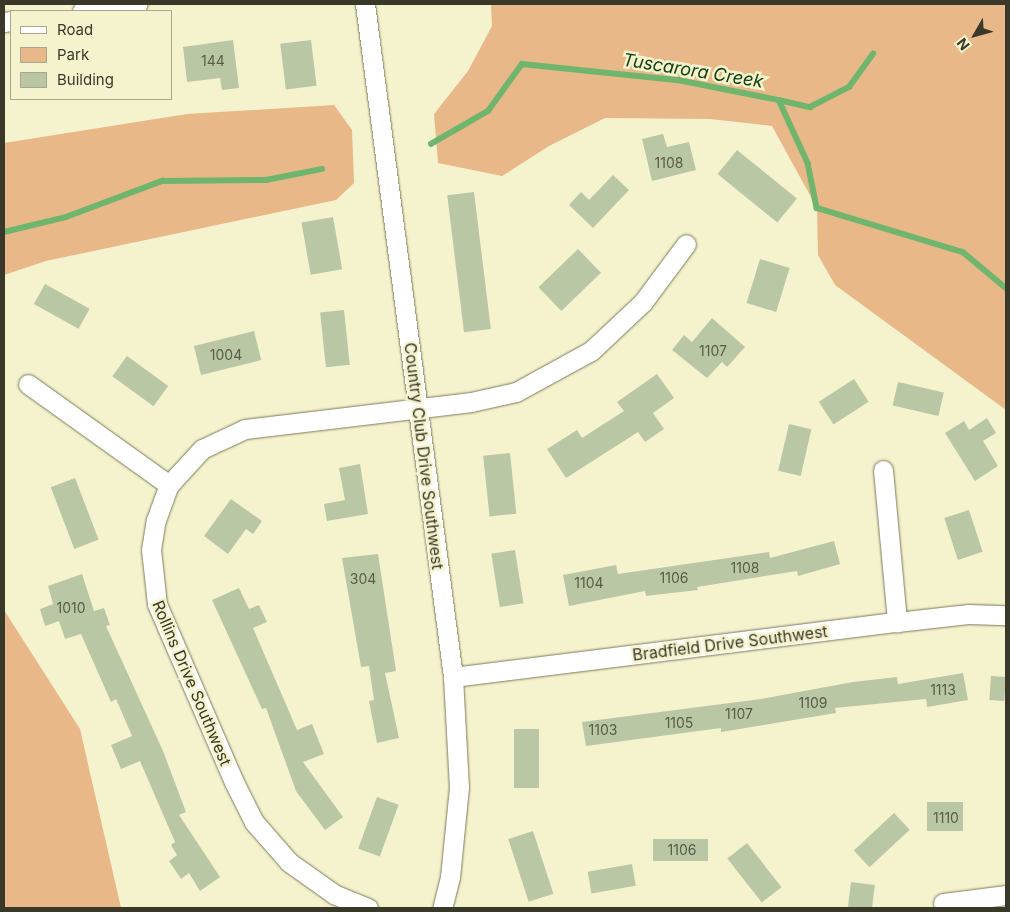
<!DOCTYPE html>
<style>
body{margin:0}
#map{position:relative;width:1010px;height:912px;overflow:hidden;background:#f5f3ce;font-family:Inter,sans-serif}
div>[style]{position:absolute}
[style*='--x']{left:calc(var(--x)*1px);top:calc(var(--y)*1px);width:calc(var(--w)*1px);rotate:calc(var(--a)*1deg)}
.green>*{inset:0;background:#e8b889}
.stream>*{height:5.5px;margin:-2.75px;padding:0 2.75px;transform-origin:2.75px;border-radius:2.75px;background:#70b56e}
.building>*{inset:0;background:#bac7a5;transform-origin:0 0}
.roads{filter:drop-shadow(0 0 1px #7c7a59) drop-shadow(0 0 1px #7c7a59)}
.street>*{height:19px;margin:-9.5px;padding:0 9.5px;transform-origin:9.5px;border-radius:9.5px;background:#fff}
span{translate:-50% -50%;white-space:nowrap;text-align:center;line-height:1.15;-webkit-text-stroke:5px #f5f3ce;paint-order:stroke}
.number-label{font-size:14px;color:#595c48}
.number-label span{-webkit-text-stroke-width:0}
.street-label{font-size:16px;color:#393829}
.water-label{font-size:18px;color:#124214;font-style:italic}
.frame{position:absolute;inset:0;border:5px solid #393829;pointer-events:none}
.legend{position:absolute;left:10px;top:10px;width:162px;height:90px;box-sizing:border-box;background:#f5f3ce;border:1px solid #aaa88c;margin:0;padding:6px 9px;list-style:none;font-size:15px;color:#393829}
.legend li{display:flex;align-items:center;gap:10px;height:25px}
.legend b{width:25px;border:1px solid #aaa88c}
.north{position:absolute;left:950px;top:10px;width:50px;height:50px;-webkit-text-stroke:4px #f5f3ce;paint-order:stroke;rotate:232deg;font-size:14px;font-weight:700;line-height:20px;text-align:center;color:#393829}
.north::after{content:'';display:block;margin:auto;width:18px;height:22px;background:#393829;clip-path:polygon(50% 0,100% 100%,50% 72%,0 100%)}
</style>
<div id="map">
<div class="green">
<div style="clip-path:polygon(491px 4px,1006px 4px,1006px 410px,835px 285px,818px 255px,817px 208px,772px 126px,710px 119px,605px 118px,549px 146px,502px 176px,438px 163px,434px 114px,468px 71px,492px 26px)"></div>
<div style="clip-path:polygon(334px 105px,352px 130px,354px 183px,336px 200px,46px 261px,4px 275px,4px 143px,187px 114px)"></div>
<div style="clip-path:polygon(4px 610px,80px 729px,121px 908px,4px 908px)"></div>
</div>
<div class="stream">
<div style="--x:779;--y:100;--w:32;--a:13"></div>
<div style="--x:810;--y:107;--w:44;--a:-27.1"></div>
<div style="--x:849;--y:87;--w:41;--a:-54"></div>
<div style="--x:431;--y:144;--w:66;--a:-30.1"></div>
<div style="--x:488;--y:111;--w:58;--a:-54.1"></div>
<div style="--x:522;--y:64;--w:157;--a:5.9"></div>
<div style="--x:678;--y:80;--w:103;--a:11.2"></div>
<div style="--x:779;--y:100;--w:69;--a:65.3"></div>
<div style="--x:808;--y:163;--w:46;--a:78.7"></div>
<div style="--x:817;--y:208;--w:152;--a:16.8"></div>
<div style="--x:963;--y:252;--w:56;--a:39.9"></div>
<div style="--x:4;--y:232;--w:64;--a:-13.6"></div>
<div style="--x:66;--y:217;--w:103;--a:-20.6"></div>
<div style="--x:162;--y:181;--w:104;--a:-0.6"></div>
<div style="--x:266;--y:180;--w:57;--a:-11.1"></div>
</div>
<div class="building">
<div style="clip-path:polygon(233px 40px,239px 88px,222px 90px,220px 78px,187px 82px,183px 47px)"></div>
<div style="left:311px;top:40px;width:46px;height:31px;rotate:83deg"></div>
<div style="clip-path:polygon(663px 134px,667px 147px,689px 142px,696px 170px,652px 181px,642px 139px)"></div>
<div style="left:737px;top:150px;width:77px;height:31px;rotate:39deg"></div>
<div style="clip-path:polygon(613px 175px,629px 190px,593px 228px,569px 205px,581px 192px,589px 200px)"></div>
<div style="left:474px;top:192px;width:138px;height:27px;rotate:83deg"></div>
<div style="left:333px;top:217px;width:53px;height:32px;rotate:80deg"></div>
<div style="left:578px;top:249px;width:33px;height:55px;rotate:46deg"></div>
<div style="left:760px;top:259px;width:31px;height:46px;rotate:17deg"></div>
<div style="left:45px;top:284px;width:51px;height:23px;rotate:29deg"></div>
<div style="left:344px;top:310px;width:55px;height:24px;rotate:84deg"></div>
<div style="clip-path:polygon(712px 318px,745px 347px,727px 367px,722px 362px,707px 378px,672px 350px,684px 335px,692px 342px)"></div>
<div style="left:254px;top:331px;width:30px;height:62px;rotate:76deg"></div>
<div style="left:127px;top:356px;width:51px;height:25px;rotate:36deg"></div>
<div style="clip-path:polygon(657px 374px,674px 398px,653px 413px,664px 429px,645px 442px,638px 432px,566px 478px,547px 449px,577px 430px,582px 438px,624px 411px,617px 402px)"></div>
<div style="left:854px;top:379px;width:27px;height:42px;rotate:57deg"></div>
<div style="left:898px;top:382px;width:47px;height:24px;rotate:13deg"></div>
<div style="clip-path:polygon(987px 418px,996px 433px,983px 441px,998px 466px,975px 481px,945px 433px,964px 421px,969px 430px)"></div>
<div style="left:789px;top:424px;width:23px;height:48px;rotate:13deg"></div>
<div style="left:510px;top:453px;width:61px;height:27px;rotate:84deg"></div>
<div style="clip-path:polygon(360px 464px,368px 514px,327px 521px,324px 504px,345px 500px,339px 468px)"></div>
<div style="left:75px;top:478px;width:66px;height:26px;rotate:69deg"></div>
<div style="clip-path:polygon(231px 499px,262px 521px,253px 534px,246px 529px,228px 554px,204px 536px)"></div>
<div style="left:969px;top:510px;width:44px;height:26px;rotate:72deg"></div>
<div style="clip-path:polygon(834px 541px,840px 564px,798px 576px,797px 571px,697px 587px,698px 590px,646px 596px,645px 591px,569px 606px,563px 575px,616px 565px,618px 574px,769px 552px,770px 558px)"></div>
<div style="left:515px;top:550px;width:54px;height:24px;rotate:81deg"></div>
<div style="clip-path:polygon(378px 554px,396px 671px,385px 673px,399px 738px,377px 743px,369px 701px,374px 700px,369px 666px,361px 667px,342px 558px)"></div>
<div style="clip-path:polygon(82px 574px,94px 611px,104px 608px,110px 625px,106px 626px,163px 751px,186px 812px,179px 815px,220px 877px,200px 891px,189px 873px,181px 879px,169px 861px,177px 855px,171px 845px,175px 842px,140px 761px,121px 769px,111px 745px,132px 736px,116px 699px,111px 702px,81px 634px,65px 639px,59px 621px,45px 626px,40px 609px,53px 604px,48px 586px)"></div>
<div style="clip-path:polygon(239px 588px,249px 609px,259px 605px,267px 622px,253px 628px,297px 730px,312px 724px,324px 754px,303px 762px,343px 817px,325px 830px,296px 791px,266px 708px,262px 709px,212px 600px)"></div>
<div style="clip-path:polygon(963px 673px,968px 700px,927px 707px,926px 699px,835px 708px,836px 713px,721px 732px,721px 728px,586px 746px,582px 722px,761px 699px,853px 682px,897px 677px,898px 684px)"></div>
<div style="left:991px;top:676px;width:15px;height:24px;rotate:4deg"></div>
<div style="left:514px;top:729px;width:25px;height:59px"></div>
<div style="left:377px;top:797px;width:23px;height:55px;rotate:20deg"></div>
<div style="left:927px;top:802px;width:36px;height:29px"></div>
<div style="left:894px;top:813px;width:23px;height:55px;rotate:47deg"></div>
<div style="left:533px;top:831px;width:66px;height:26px;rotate:72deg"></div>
<div style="left:653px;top:839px;width:55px;height:22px"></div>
<div style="left:747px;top:843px;width:56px;height:25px;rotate:52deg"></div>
<div style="left:632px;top:864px;width:22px;height:45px;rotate:80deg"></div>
<div style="left:851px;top:882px;width:24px;height:26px;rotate:7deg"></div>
</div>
<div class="roads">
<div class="street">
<div style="--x:365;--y:4;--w:679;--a:82.55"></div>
<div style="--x:453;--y:677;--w:110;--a:86.9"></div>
<div style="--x:459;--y:787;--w:90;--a:95.7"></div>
<div style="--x:450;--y:877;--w:32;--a:104"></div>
<div style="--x:82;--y:11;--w:56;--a:-7.1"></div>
<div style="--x:4;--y:22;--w:7;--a:-8"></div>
<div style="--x:28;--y:384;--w:173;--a:35.6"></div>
<div style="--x:883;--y:470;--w:153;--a:84.7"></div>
<div style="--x:453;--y:677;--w:447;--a:-7.1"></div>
<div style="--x:897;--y:622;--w:71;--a:-6.4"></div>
<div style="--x:968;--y:614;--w:38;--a:2"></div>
<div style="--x:943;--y:903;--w:64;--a:-7.2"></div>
<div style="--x:368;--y:908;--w:37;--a:-158"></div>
<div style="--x:334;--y:894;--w:55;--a:-144.6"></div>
<div style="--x:289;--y:862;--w:53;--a:-131.2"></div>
<div style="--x:254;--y:822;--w:45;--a:-116.6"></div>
<div style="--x:234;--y:782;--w:194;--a:-113.4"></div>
<div style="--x:157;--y:604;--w:54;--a:-96.3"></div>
<div style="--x:151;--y:550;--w:30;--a:-81"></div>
<div style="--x:156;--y:520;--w:37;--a:-70"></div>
<div style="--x:169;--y:485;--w:49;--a:-47.5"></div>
<div style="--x:202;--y:449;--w:47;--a:-24.9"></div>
<div style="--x:245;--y:429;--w:228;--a:-6.8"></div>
<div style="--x:471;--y:402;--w:46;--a:-12.5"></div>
<div style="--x:516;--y:392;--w:85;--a:-28.7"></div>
<div style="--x:591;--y:351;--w:71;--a:-43.3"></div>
<div style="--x:643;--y:302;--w:72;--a:-53.4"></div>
</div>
</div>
<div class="number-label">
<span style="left:213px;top:61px">144</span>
<span style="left:669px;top:163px">1108</span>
<span style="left:713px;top:351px">1107</span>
<span style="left:226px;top:355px">1004</span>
<span style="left:745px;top:568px">1108</span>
<span style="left:674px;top:578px">1106</span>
<span style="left:363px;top:579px">304</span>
<span style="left:589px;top:583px">1104</span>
<span style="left:71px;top:608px">1010</span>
<span style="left:943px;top:690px">1113</span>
<span style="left:813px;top:703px">1109</span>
<span style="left:739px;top:714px">1107</span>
<span style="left:679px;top:723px">1105</span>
<span style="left:603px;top:730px">1103</span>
<span style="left:946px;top:818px">1110</span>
<span style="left:682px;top:850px">1106</span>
</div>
<div class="street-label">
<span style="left:424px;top:456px;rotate:83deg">Country Club Drive Southwest</span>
<span style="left:730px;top:643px;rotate:-7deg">Bradfield Drive Southwest</span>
<span style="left:192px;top:683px;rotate:67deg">Rollins Drive Southwest</span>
</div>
<div class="water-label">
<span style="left:693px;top:71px;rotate:9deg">Tuscarora Creek</span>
</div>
<div class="frame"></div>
<ul class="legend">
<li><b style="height:6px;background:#fff"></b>Road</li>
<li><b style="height:14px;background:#e8b889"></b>Park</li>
<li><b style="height:14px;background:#bac7a5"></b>Building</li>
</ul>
<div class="north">N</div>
</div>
